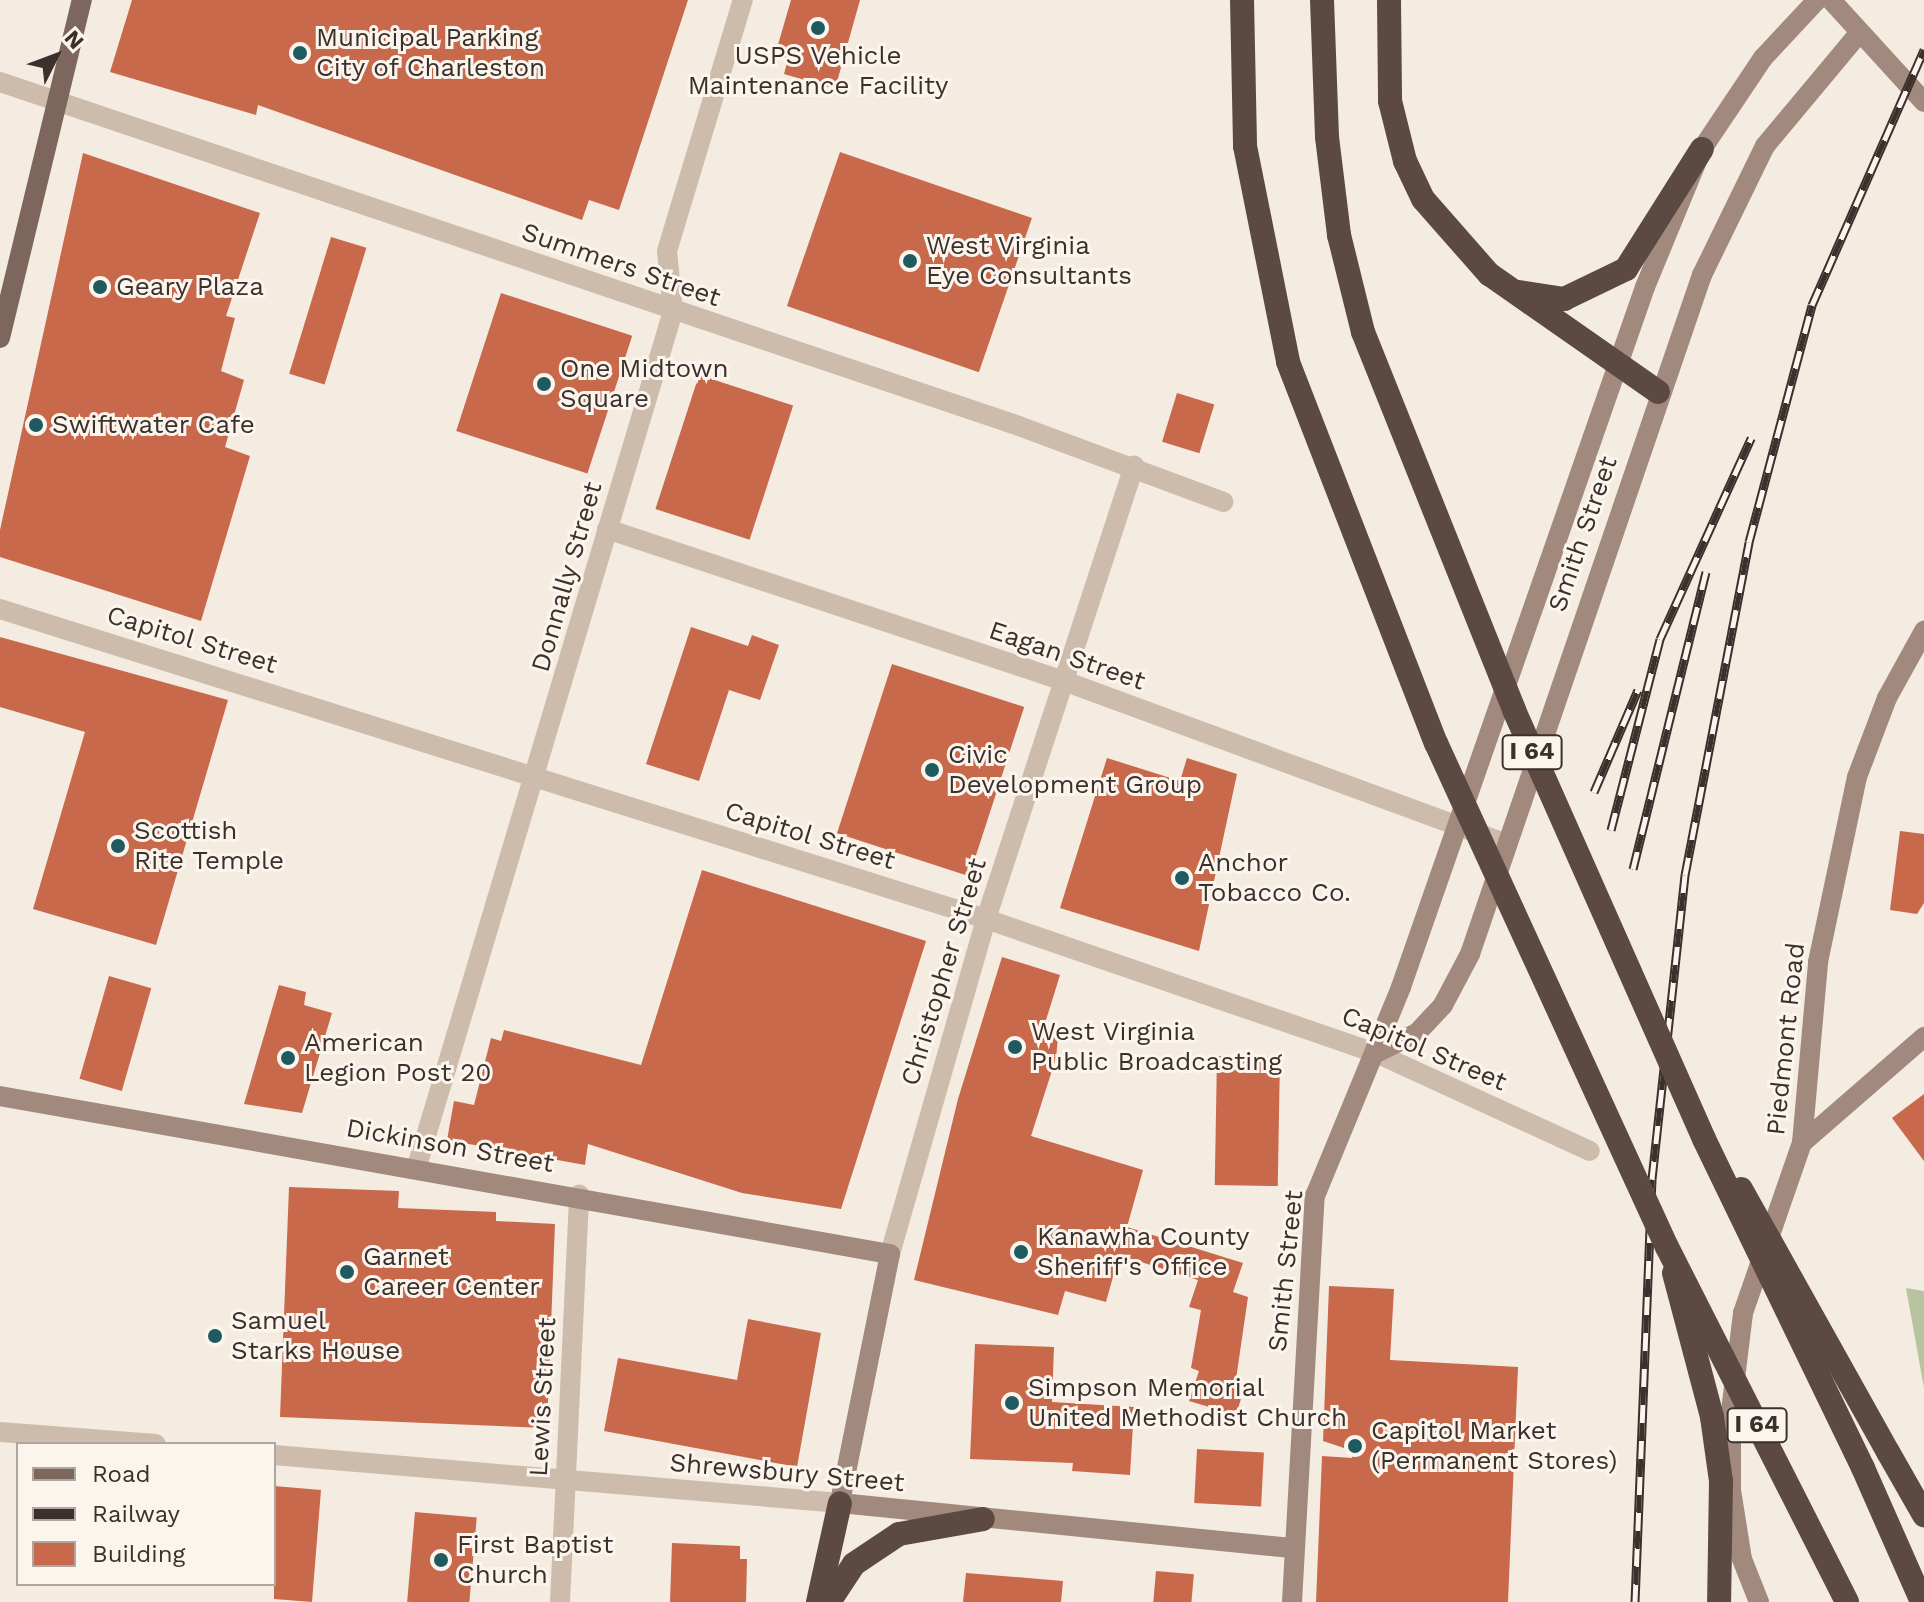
<!DOCTYPE html>
<style>
body{margin:0}
#map{position:relative;width:1924px;height:1602px;overflow:hidden;background:#f4ebe1;font-family:"Work Sans",sans-serif}
div>[style]{position:absolute}
[style*='--x']{left:calc(var(--x)*1px);top:calc(var(--y)*1px);width:calc(var(--w)*1px);rotate:calc(var(--a)*1deg)}
.green>*{inset:0;background:#b8c4a0}
.building>*{inset:0;background:#c8694b;transform-origin:0 0}
.street>*{height:20px;margin:-10px;padding:0 10px;transform-origin:10px;border-radius:10px;background:#cdbbac}
.secondary>*{height:20px;margin:-10px;padding:0 10px;transform-origin:10px;border-radius:10px;background:#a18a7d}
.primary>*{height:20px;margin:-10px;padding:0 10px;transform-origin:10px;border-radius:10px;background:#7d675c}
.highway>*{height:24px;margin:-12px;padding:0 12px;transform-origin:12px;border-radius:12px;background:#5c4a42}
.rail>*{height:9px;margin-top:-4.5px;transform-origin:0;background:repeating-linear-gradient(90deg,#fbf5ee 0 18px,#3b302b 0 36px);box-sizing:border-box;border-block:2px solid #3b302b}
.highway-bridge>*{height:24px;margin:-12px;padding:0 12px;transform-origin:12px;border-radius:12px;background:#5c4a42}
.dots>*{width:22px;height:22px;translate:-50% -50%;box-sizing:border-box;border:4px solid #fbf5ee;border-radius:50%}
span{translate:-50% -50%;white-space:nowrap;text-align:center;line-height:1.15;-webkit-text-stroke:6px #fbf5ee;paint-order:stroke}
.shield-label span{padding:2px 6px;background:#fbf5ee;border:2px solid;border-radius:6px;-webkit-text-stroke-width:0}
.shield-label{font-size:24px;color:#3b302b;font-weight:700}
.poi-label{font-size:26px;color:#3b302b}
.left{translate:0 -50%;text-align:left}
.street-label{font-size:26px;color:#3b302b}
.legend{position:absolute;left:16px;top:1442px;width:260px;height:144px;box-sizing:border-box;background:#fbf5ee;border:2px solid #aea6a0;margin:0;padding:10px 14px;list-style:none;font-size:24px;color:#3b302b}
.legend li{display:flex;align-items:center;gap:16px;height:40px}
.legend b{width:40px;border:2px solid #aea6a0}
.north{position:absolute;left:16px;top:16px;width:80px;height:80px;-webkit-text-stroke:6px #fbf5ee;paint-order:stroke;rotate:48deg;font-size:22px;font-weight:700;line-height:32px;text-align:center;color:#3b302b}
.north::after{content:'';display:block;margin:auto;width:28px;height:36px;background:#3b302b;clip-path:polygon(50% 0,100% 100%,50% 72%,0 100%)}
</style>
<div id="map">
<div class="green">
<div style="clip-path:polygon(1906px 1288px,1924px 1291px,1924px 1388px)"></div>
</div>
<div class="building">
<div style="clip-path:polygon(132px 0,688px 0,619px 210px,589px 200px,582px 220px,258px 105px,256px 115px,110px 72px)"></div>
<div style="clip-path:polygon(791px 0,860px 0,835px 89px,784px 74px,788px 59px,775px 55px)"></div>
<div style="left:840px;top:152px;width:203px;height:163px;rotate:19deg"></div>
<div style="clip-path:polygon(83px 153px,260px 213px,226px 316px,235px 318px,221px 371px,244px 380px,225px 447px,250px 456px,201px 621px,0 557px,0 530px)"></div>
<div style="left:331px;top:237px;width:37px;height:143px;rotate:17deg"></div>
<div style="left:501px;top:293px;width:138px;height:145px;rotate:18deg"></div>
<div style="left:699px;top:375px;width:99px;height:141px;rotate:18deg"></div>
<div style="left:1177px;top:393px;width:39px;height:51px;rotate:17deg"></div>
<div style="clip-path:polygon(691px 627px,748px 646px,752px 635px,779px 645px,760px 700px,729px 690px,699px 781px,646px 764px)"></div>
<div style="clip-path:polygon(0 637px,228px 700px,156px 945px,33px 909px,85px 732px,0 707px)"></div>
<div style="left:892px;top:664px;width:139px;height:178px;rotate:18deg"></div>
<div style="clip-path:polygon(1107px 758px,1180px 781px,1187px 758px,1237px 774px,1199px 951px,1060px 908px)"></div>
<div style="clip-path:polygon(1900px 831px,1924px 834px,1924px 903px,1917px 914px,1890px 910px)"></div>
<div style="clip-path:polygon(702px 870px,926px 941px,841px 1209px,742px 1193px,588px 1144px,585px 1165px,447px 1140px,454px 1101px,474px 1105px,491px 1038px,501px 1041px,504px 1030px,641px 1065px)"></div>
<div style="clip-path:polygon(1002px 957px,1060px 975px,1042px 1033px,1058px 1037px,1056px 1058px,1031px 1136px,1143px 1170px,1127px 1227px,1243px 1263px,1233px 1292px,1248px 1297px,1235px 1386px,1244px 1389px,1236px 1415px,1189px 1401px,1199px 1371px,1191px 1368px,1201px 1310px,1189px 1307px,1198px 1280px,1119px 1255px,1106px 1302px,1065px 1291px,1058px 1315px,914px 1280px,958px 1099px)"></div>
<div style="left:109px;top:976px;width:44px;height:107px;rotate:16deg"></div>
<div style="clip-path:polygon(279px 985px,306px 992px,304px 1005px,332px 1013px,302px 1113px,244px 1104px)"></div>
<div style="left:1217px;top:1056px;width:63px;height:129px;rotate:1deg"></div>
<div style="clip-path:polygon(1924px 1094px,1924px 1161px,1892px 1118px)"></div>
<div style="clip-path:polygon(289px 1187px,399px 1191px,398px 1208px,496px 1212px,496px 1221px,555px 1224px,547px 1428px,280px 1417px)"></div>
<div style="clip-path:polygon(1329px 1286px,1394px 1289px,1390px 1360px,1518px 1367px,1508px 1602px,1316px 1602px,1322px 1456px,1352px 1458px,1353px 1451px,1323px 1441px)"></div>
<div style="clip-path:polygon(748px 1319px,821px 1333px,797px 1467px,604px 1431px,618px 1358px,737px 1380px)"></div>
<div style="clip-path:polygon(975px 1344px,1054px 1347px,1052px 1402px,1134px 1407px,1130px 1475px,1072px 1471px,1073px 1463px,970px 1459px)"></div>
<div style="left:1197px;top:1449px;width:67px;height:54px;rotate:3deg"></div>
<div style="clip-path:polygon(274px 1486px,321px 1490px,312px 1602px,274px 1599px)"></div>
<div style="left:415px;top:1512px;width:62px;height:90px;rotate:5deg"></div>
<div style="clip-path:polygon(672px 1543px,740px 1546px,740px 1559px,747px 1559px,746px 1602px,670px 1602px)"></div>
<div style="left:1156px;top:1571px;width:38px;height:31px;rotate:5deg"></div>
<div style="clip-path:polygon(966px 1573px,1063px 1581px,1061px 1602px,963px 1602px)"></div>
</div>
<div class="street">
<div style="--x:0;--y:82;--w:1075;--a:18.65"></div>
<div style="--x:1019;--y:426;--w:218;--a:20.4"></div>
<div style="--x:607;--y:529;--w:482;--a:18.4"></div>
<div style="--x:1064;--y:681;--w:471;--a:20.2"></div>
<div style="--x:0;--y:609;--w:1034;--a:17.45"></div>
<div style="--x:986;--y:919;--w:412;--a:19"></div>
<div style="--x:1376;--y:1053;--w:235;--a:24.6"></div>
<div style="--x:417;--y:1166;--w:893;--a:-73.33"></div>
<div style="--x:673;--y:311;--w:60;--a:-95.7"></div>
<div style="--x:667;--y:251;--w:262;--a:-73.2"></div>
<div style="--x:890;--y:1254;--w:348;--a:-74"></div>
<div style="--x:986;--y:919;--w:477;--a:-71.9"></div>
<div style="--x:0;--y:1432;--w:156;--a:4.4"></div>
<div style="--x:274;--y:1455;--w:568;--a:4.85"></div>
<div style="--x:560;--y:1602;--w:408;--a:-87.3"></div>
</div>
<div class="secondary">
<div style="--x:1831;--y:0;--w:138;--a:47.6"></div>
<div style="--x:1376;--y:1053;--w:46;--a:-26"></div>
<div style="--x:1417;--y:1033;--w:38;--a:-47"></div>
<div style="--x:1443;--y:1005;--w:58;--a:-62.1"></div>
<div style="--x:1470;--y:954;--w:718;--a:-71.14"></div>
<div style="--x:1702;--y:275;--w:144;--a:-64"></div>
<div style="--x:1765;--y:146;--w:148;--a:-50.2"></div>
<div style="--x:0;--y:1096;--w:904;--a:10.07"></div>
<div style="--x:890;--y:1254;--w:254;--a:101.4"></div>
<div style="--x:840;--y:1503;--w:456;--a:5.7"></div>
<div style="--x:1802;--y:1143;--w:162;--a:-41"></div>
<div style="--x:1292;--y:1602;--w:407;--a:-86.8"></div>
<div style="--x:1315;--y:1196;--w:226;--a:-67.6"></div>
<div style="--x:1401;--y:987;--w:741;--a:-70.78"></div>
<div style="--x:1645;--y:287;--w:149;--a:-67.6"></div>
<div style="--x:1702;--y:149;--w:110;--a:-56.2"></div>
<div style="--x:1763;--y:58;--w:79;--a:-47"></div>
<div style="--x:1759;--y:1602;--w:46;--a:-111.6"></div>
<div style="--x:1742;--y:1559;--w:70;--a:-99.1"></div>
<div style="--x:1731;--y:1490;--w:79;--a:-90"></div>
<div style="--x:1731;--y:1411;--w:99;--a:-83"></div>
<div style="--x:1743;--y:1313;--w:180;--a:-70.9"></div>
<div style="--x:1802;--y:1143;--w:182;--a:-84.9"></div>
<div style="--x:1818;--y:962;--w:189;--a:-78.1"></div>
<div style="--x:1857;--y:777;--w:85;--a:-69.2"></div>
<div style="--x:1887;--y:698;--w:77;--a:-61.1"></div>
</div>
<div class="primary">
<div style="--x:0;--y:338;--w:348;--a:-76.4"></div>
</div>
<div class="highway">
<div style="--x:1389;--y:0;--w:101;--a:89.4"></div>
<div style="--x:1390;--y:101;--w:62;--a:76"></div>
<div style="--x:1405;--y:161;--w:42;--a:64.7"></div>
<div style="--x:1423;--y:199;--w:100;--a:48.7"></div>
<div style="--x:1489;--y:274;--w:206;--a:34.9"></div>
<div style="--x:1519;--y:292;--w:46;--a:8.8"></div>
<div style="--x:1564;--y:299;--w:69;--a:-25.8"></div>
<div style="--x:1626;--y:269;--w:142;--a:-57.7"></div>
<div style="--x:1674;--y:1273;--w:149;--a:75.2"></div>
<div style="--x:1712;--y:1417;--w:65;--a:82"></div>
<div style="--x:1721;--y:1481;--w:121;--a:90.9"></div>
<div style="--x:1888;--y:1452;--w:73;--a:60.3"></div>
<div style="--x:1863;--y:1468;--w:146;--a:66.2"></div>
<div style="--x:818;--y:1602;--w:101;--a:-77.5"></div>
<div style="--x:829;--y:1602;--w:45;--a:-56.7"></div>
<div style="--x:854;--y:1564;--w:54;--a:-33.7"></div>
<div style="--x:899;--y:1534;--w:85;--a:-10.1"></div>
</div>
<div class="rail">
<div style="--x:1594;--y:792;--w:111;--a:-66.7"></div>
<div style="--x:1611;--y:830;--w:197;--a:-75.6"></div>
<div style="--x:1660;--y:639;--w:221;--a:-65.6"></div>
<div style="--x:1633;--y:869;--w:306;--a:-76.2"></div>
<div style="--x:1635;--y:1602;--w:423;--a:-87.7"></div>
<div style="--x:1652;--y:1179;--w:306;--a:-83.8"></div>
<div style="--x:1685;--y:875;--w:339;--a:-79.1"></div>
<div style="--x:1749;--y:542;--w:245;--a:-75.1"></div>
<div style="--x:1812;--y:305;--w:279;--a:-66.3"></div>
</div>
<div class="highway-bridge">
<div style="--x:1242;--y:0;--w:146;--a:88.8"></div>
<div style="--x:1245;--y:146;--w:220;--a:78.7"></div>
<div style="--x:1288;--y:362;--w:409;--a:68.8"></div>
<div style="--x:1436;--y:743;--w:554;--a:65.38"></div>
<div style="--x:1667;--y:1247;--w:398;--a:63.1"></div>
<div style="--x:1322;--y:0;--w:137;--a:87.9"></div>
<div style="--x:1327;--y:137;--w:99;--a:83"></div>
<div style="--x:1339;--y:235;--w:100;--a:76.1"></div>
<div style="--x:1363;--y:332;--w:407;--a:68.2"></div>
<div style="--x:1514;--y:710;--w:469;--a:66.1"></div>
<div style="--x:1704;--y:1139;--w:365;--a:64.2"></div>
<div style="--x:1741;--y:1189;--w:301;--a:60.8"></div>
</div>
<div class="dots">
<div style="left:818px;top:28px;background:#1f5a5e"></div>
<div style="left:300px;top:53px;background:#1f5a5e"></div>
<div style="left:910px;top:261px;background:#1f5a5e"></div>
<div style="left:100px;top:287px;background:#1f5a5e"></div>
<div style="left:544px;top:384px;background:#1f5a5e"></div>
<div style="left:36px;top:425px;background:#1f5a5e"></div>
<div style="left:932px;top:770px;background:#1f5a5e"></div>
<div style="left:118px;top:846px;background:#1f5a5e"></div>
<div style="left:1182px;top:878px;background:#1f5a5e"></div>
<div style="left:1015px;top:1047px;background:#1f5a5e"></div>
<div style="left:288px;top:1058px;background:#1f5a5e"></div>
<div style="left:1021px;top:1252px;background:#1f5a5e"></div>
<div style="left:347px;top:1272px;background:#1f5a5e"></div>
<div style="left:215px;top:1336px;background:#1f5a5e"></div>
<div style="left:1012px;top:1403px;background:#1f5a5e"></div>
<div style="left:1355px;top:1446px;background:#1f5a5e"></div>
<div style="left:441px;top:1560px;background:#1f5a5e"></div>
</div>
<div class="shield-label">
<span style="left:1532px;top:752px">I 64</span>
<span style="left:1757px;top:1425px">I 64</span>
</div>
<div class="poi-label">
<span class="left" style="left:316px;top:53px">Municipal Parking<br>City of Charleston</span>
<span style="left:818px;top:71px">USPS Vehicle<br>Maintenance Facility</span>
<span class="left" style="left:926px;top:261px">West Virginia<br>Eye Consultants</span>
<span class="left" style="left:116px;top:287px">Geary Plaza</span>
<span class="left" style="left:560px;top:384px">One Midtown<br>Square</span>
<span class="left" style="left:52px;top:425px">Swiftwater Cafe</span>
<span class="left" style="left:948px;top:770px">Civic<br>Development Group</span>
<span class="left" style="left:134px;top:846px">Scottish<br>Rite Temple</span>
<span class="left" style="left:1198px;top:878px">Anchor<br>Tobacco Co.</span>
<span class="left" style="left:1031px;top:1047px">West Virginia<br>Public Broadcasting</span>
<span class="left" style="left:304px;top:1058px">American<br>Legion Post 20</span>
<span class="left" style="left:1037px;top:1252px">Kanawha County<br>Sheriff's Office</span>
<span class="left" style="left:363px;top:1272px">Garnet<br>Career Center</span>
<span class="left" style="left:231px;top:1336px">Samuel<br>Starks House</span>
<span class="left" style="left:1028px;top:1403px">Simpson Memorial<br>United Methodist Church</span>
<span class="left" style="left:1371px;top:1446px">Capitol Market<br>(Permanent Stores)</span>
<span class="left" style="left:457px;top:1560px">First Baptist<br>Church</span>
</div>
<div class="street-label">
<span style="left:621px;top:265px;rotate:19deg">Summers Street</span>
<span style="left:1583px;top:534px;rotate:-71deg">Smith Street</span>
<span style="left:567px;top:577px;rotate:-74deg">Donnally Street</span>
<span style="left:192px;top:640px;rotate:17deg">Capitol Street</span>
<span style="left:1067px;top:656px;rotate:19deg">Eagan Street</span>
<span style="left:810px;top:836px;rotate:17deg">Capitol Street</span>
<span style="left:944px;top:972px;rotate:-73deg">Christopher Street</span>
<span style="left:1786px;top:1039px;rotate:-84deg">Piedmont Road</span>
<span style="left:1424px;top:1049px;rotate:23deg">Capitol Street</span>
<span style="left:450px;top:1146px;rotate:10deg">Dickinson Street</span>
<span style="left:1286px;top:1271px;rotate:-84deg">Smith Street</span>
<span style="left:543px;top:1397px;rotate:-87deg">Lewis Street</span>
<span style="left:787px;top:1473px;rotate:5deg">Shrewsbury Street</span>
</div>
<ul class="legend">
<li><b style="height:10px;background:#7d675c"></b>Road</li>
<li><b style="height:10px;background:#3b302b"></b>Railway</li>
<li><b style="height:22px;background:#c8694b"></b>Building</li>
</ul>
<div class="north">N</div>
</div>
